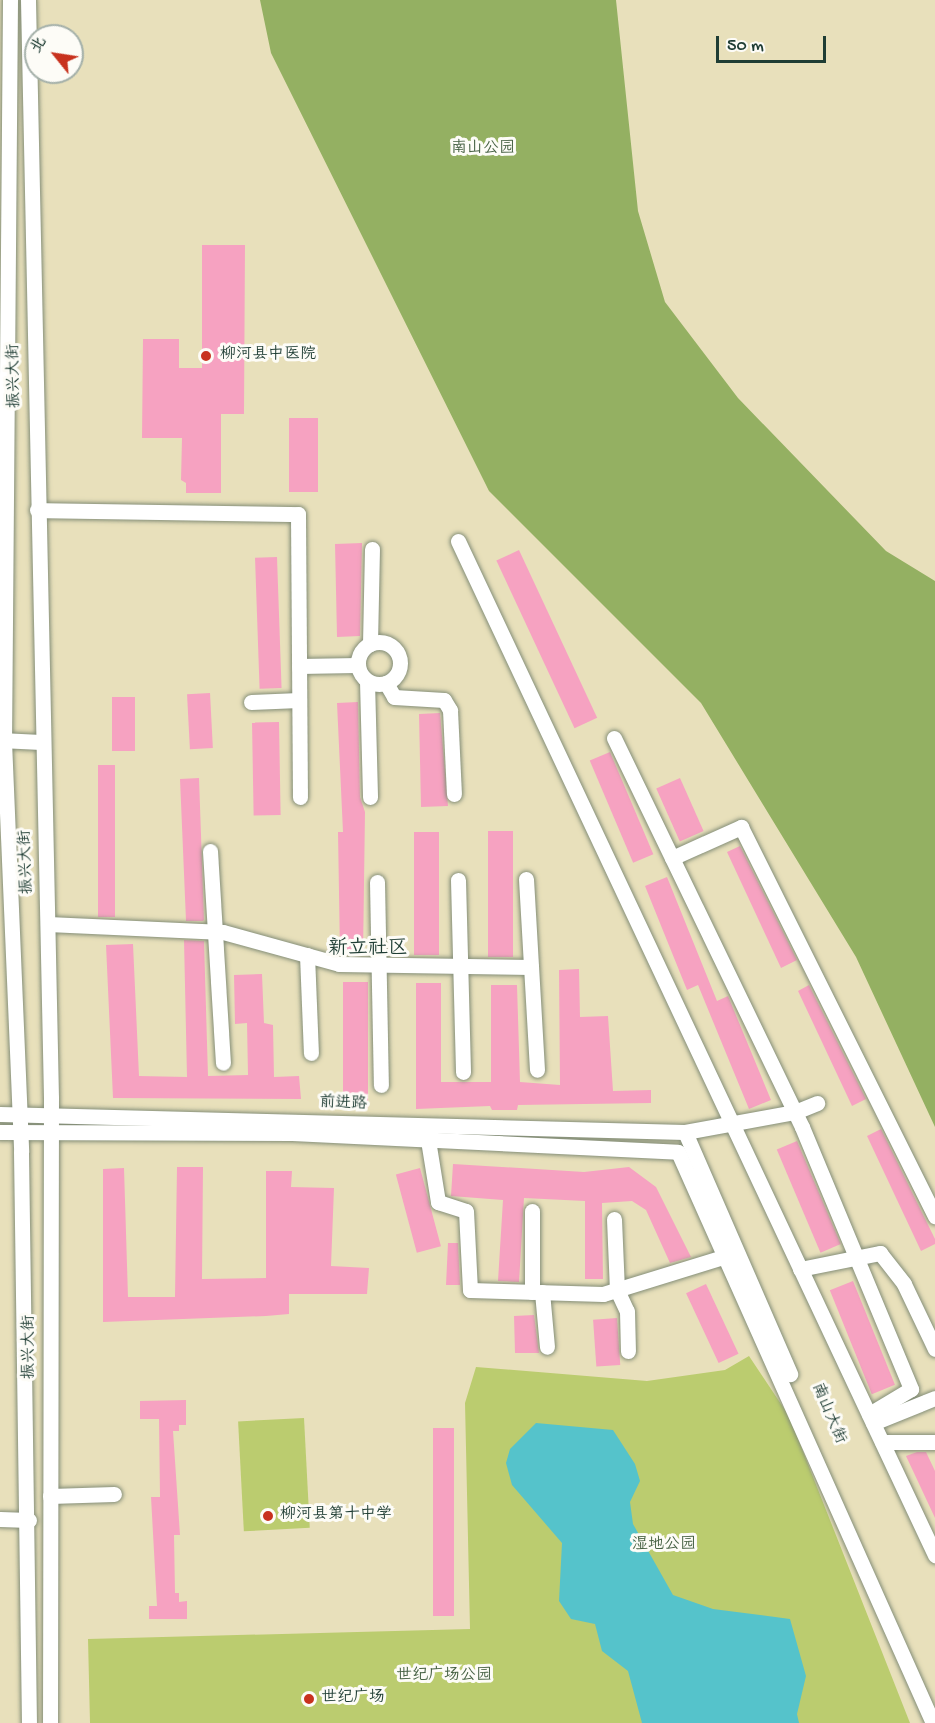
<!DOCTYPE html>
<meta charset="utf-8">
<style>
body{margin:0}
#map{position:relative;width:935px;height:1723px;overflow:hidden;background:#e8e0bb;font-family:"Gochi Hand","LXGW WenKai TC",sans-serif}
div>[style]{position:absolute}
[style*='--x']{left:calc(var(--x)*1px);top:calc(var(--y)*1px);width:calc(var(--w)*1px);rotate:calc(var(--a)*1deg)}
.green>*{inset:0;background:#bbcc6f;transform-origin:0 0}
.forest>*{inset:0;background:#94b062}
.water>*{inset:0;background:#55c3cb}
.building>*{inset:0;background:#f6a2c1;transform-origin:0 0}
.roads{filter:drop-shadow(0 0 2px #848e78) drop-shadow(0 0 2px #848e78)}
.minor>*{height:15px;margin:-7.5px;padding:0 7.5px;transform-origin:7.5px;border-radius:7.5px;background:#fff}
.minor>.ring{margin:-7.5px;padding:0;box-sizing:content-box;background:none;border:15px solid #fff;border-radius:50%}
.dots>*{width:16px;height:16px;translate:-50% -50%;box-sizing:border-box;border:3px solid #fdfcf7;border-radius:50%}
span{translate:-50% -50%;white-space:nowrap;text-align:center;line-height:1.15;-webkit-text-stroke:6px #fdfcf7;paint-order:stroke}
.park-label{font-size:16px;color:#466143}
.poi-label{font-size:16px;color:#1f3d34}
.left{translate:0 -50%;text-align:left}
.street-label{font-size:16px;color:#1f3d34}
.quarter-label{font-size:20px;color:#1f3d34}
.north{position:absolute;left:24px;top:24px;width:60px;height:60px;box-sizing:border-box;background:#fdfcf7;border:2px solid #a4b0a9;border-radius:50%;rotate:300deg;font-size:16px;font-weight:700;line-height:24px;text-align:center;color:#1f3d34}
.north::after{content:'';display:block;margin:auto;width:21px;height:27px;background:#c8321e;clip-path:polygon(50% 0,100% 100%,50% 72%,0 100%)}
.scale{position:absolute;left:716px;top:36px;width:110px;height:27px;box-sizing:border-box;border:3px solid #1f3d34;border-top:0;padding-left:8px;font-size:18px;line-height:21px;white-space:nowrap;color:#1f3d34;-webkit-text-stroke:4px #fdfcf7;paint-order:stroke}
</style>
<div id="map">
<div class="green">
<div style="clip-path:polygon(749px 1356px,789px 1416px,910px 1723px,90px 1723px,88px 1639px,470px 1629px,465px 1403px,476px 1367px,647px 1381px,725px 1370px)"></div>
<div style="left:304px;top:1418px;width:110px;height:66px;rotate:87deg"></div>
</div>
<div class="forest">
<div style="clip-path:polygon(260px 0,616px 0,638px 211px,665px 302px,738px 398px,886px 551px,935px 581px,935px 1127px,856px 957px,701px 703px,489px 491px,271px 53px)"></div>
</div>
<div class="water">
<div style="clip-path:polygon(536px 1423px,613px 1430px,635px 1464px,640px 1481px,630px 1502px,633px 1524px,673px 1595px,713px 1609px,790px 1619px,806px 1676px,797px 1714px,799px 1723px,642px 1723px,628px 1671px,602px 1651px,595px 1624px,571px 1619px,559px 1601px,562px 1543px,512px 1485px,506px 1463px,510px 1449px)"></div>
</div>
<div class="building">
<div style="clip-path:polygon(202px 245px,245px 245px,244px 414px,221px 414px,221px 493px,186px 493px,186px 483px,181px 480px,182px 438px,142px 438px,143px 339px,179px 339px,179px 368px,202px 368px)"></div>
<div style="left:289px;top:418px;width:29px;height:74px"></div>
<div style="clip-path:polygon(362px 543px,360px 636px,337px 637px,335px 544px)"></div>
<div style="left:519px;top:550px;width:185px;height:25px;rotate:65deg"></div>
<div style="left:277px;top:557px;width:131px;height:22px;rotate:88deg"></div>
<div style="left:210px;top:693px;width:55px;height:23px;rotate:87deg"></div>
<div style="left:112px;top:697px;width:23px;height:54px"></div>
<div style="clip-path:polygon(358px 702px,360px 797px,365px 812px,363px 955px,340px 954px,338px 832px,343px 832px,337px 703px)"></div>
<div style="clip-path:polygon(440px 713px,448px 806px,421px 807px,419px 714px)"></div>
<div style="left:279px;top:722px;width:93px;height:27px;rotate:89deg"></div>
<div style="left:610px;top:752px;width:111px;height:22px;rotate:67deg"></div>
<div style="left:98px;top:765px;width:17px;height:152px"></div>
<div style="clip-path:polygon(199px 778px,204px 920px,203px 921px,186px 921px,180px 779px)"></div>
<div style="left:680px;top:778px;width:58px;height:26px;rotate:66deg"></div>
<div style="left:488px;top:831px;width:25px;height:126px"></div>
<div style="left:414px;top:832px;width:25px;height:123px"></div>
<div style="clip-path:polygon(740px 846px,797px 960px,781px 968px,727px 852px)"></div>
<div style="clip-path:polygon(667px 877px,717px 1001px,728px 996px,771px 1100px,749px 1109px,698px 985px,687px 990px,645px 886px)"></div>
<div style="clip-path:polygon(184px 940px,204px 941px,208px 1076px,248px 1075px,247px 1023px,235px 1024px,234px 975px,262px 974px,264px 1023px,273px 1025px,274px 1077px,299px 1076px,301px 1099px,113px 1098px,106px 945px,133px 944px,139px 1076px,187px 1077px)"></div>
<div style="clip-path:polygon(579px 969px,580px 1017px,608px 1016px,613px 1091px,651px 1090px,651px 1103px,518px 1105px,517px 1110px,492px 1110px,490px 1106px,416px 1109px,416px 983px,441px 983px,441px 1082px,491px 1082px,491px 985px,517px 985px,520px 1082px,560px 1085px,559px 970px)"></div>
<div style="left:368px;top:982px;width:126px;height:25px;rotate:90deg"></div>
<div style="clip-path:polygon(809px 985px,866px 1099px,852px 1106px,798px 991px)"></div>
<div style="clip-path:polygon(881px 1129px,935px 1239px,935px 1244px,921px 1251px,867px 1136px)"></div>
<div style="left:797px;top:1141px;width:112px;height:22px;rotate:67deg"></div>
<div style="clip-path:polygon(453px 1164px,584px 1172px,629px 1167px,656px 1187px,691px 1257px,670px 1263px,646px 1210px,632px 1201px,602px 1203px,603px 1279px,585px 1279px,585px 1201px,524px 1198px,519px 1282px,498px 1281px,503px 1200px,451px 1196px)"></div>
<div style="clip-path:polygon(177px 1167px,203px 1167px,202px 1279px,266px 1278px,266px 1171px,292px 1171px,291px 1187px,334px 1188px,331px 1266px,369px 1268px,367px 1294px,289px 1294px,289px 1314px,266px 1316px,103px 1322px,103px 1169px,124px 1168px,128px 1297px,175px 1297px)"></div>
<div style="left:420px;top:1168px;width:81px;height:25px;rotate:75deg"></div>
<div style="clip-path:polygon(448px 1243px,458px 1243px,460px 1285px,446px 1285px)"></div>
<div style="left:853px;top:1281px;width:112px;height:25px;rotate:68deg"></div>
<div style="left:706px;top:1284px;width:77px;height:22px;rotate:65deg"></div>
<div style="clip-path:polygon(534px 1315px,539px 1353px,515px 1353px,514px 1316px)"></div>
<div style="left:617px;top:1318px;width:47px;height:24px;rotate:86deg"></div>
<div style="clip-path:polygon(186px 1400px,186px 1425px,179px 1425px,179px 1431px,173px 1431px,180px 1535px,174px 1535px,175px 1593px,179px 1593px,179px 1602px,187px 1601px,187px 1619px,149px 1619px,149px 1606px,157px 1606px,151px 1497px,160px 1497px,159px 1419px,140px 1419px,140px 1401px)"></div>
<div style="left:433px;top:1428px;width:21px;height:188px"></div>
<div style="clip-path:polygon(917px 1452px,926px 1452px,935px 1471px,935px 1518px,906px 1456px)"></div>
</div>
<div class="roads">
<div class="minor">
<div style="--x:10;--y:0;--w:741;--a:90.46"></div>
<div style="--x:4;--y:741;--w:411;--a:87.6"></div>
<div style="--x:21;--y:1152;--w:571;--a:89.2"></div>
<div style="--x:28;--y:0;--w:1098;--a:88.8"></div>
<div style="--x:51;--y:1098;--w:625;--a:90.09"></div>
<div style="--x:37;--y:510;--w:261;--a:0.9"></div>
<div style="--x:298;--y:514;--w:283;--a:89.6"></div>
<div style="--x:458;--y:541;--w:1121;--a:64.81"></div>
<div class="ring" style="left:358px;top:642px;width:27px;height:27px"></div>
<div style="--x:370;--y:644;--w:95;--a:-88.8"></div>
<div style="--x:299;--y:666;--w:58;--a:-1"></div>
<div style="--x:367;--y:681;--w:116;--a:88.5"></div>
<div style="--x:386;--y:683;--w:16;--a:60"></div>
<div style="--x:394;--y:697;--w:50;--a:3.4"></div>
<div style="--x:444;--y:700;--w:12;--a:59"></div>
<div style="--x:450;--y:710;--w:84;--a:87.3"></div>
<div style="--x:251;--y:702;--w:48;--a:-2.4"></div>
<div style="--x:614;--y:738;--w:432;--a:64.2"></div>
<div style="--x:802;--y:1127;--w:284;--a:67.4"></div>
<div style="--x:911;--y:1389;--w:49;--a:149.2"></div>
<div style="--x:0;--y:740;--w:41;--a:2.8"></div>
<div style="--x:210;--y:851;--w:212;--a:86.5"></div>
<div style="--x:672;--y:858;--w:76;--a:-24.2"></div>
<div style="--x:741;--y:827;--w:435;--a:63.5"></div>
<div style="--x:526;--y:879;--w:191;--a:86.7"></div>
<div style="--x:458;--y:880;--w:192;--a:88.5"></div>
<div style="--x:377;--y:882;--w:203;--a:88.9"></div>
<div style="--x:48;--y:924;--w:175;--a:2.6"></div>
<div style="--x:223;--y:932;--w:120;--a:15.4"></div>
<div style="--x:339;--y:964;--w:192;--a:0.9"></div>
<div style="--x:307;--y:955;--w:98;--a:87.7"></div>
<div style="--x:0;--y:1114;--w:685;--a:1.51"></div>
<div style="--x:685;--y:1132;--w:112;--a:-10.3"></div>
<div style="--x:795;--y:1112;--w:24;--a:-22"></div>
<div style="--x:0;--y:1132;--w:292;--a:0.2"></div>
<div style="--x:292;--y:1133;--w:386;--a:2.8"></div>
<div style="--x:678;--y:1152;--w:625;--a:65.94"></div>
<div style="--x:685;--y:1132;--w:264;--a:66.5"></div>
<div style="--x:428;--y:1140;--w:63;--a:80.8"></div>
<div style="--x:438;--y:1202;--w:29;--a:18"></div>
<div style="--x:466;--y:1211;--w:79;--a:87.1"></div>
<div style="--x:470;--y:1290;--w:133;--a:1.7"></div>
<div style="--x:603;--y:1294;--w:126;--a:-17.1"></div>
<div style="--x:614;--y:1219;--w:71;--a:87.6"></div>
<div style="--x:617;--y:1290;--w:23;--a:65"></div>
<div style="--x:627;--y:1311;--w:40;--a:88.6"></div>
<div style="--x:800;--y:1269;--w:82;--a:-11.3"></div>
<div style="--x:880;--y:1253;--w:39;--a:52"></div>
<div style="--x:904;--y:1284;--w:72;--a:64.5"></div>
<div style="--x:532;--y:1292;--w:81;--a:-90"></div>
<div style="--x:542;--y:1292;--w:55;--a:84.8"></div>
<div style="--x:873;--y:1423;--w:67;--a:-22"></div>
<div style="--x:882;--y:1442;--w:53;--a:0"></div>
<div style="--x:50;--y:1496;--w:64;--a:-1.8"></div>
<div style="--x:0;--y:1519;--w:29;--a:2"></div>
</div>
</div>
<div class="dots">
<div style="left:206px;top:356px;background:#c8321e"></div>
<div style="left:268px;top:1516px;background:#c8321e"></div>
<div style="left:309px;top:1699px;background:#c8321e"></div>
</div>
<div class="park-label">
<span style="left:483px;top:150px">南山公园</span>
<span style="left:664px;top:1546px">湿地公园</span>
<span style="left:444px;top:1677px">世纪广场公园</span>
</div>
<div class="poi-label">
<span class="left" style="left:220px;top:356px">柳河县中医院</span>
<span class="left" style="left:280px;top:1516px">柳河县第十中学</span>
<span class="left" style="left:321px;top:1699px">世纪广场</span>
</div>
<div class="street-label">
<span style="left:16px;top:376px;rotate:-91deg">振兴大街</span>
<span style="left:28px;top:862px;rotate:-92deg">振兴大街</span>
<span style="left:343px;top:1105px;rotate:2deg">前进路</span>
<span style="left:31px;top:1347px;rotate:-90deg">振兴大街</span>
<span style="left:827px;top:1414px;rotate:67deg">南山大街</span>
</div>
<div class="quarter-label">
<span style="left:368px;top:949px">新立社区</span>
</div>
<div class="north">北</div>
<div class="scale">50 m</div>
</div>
